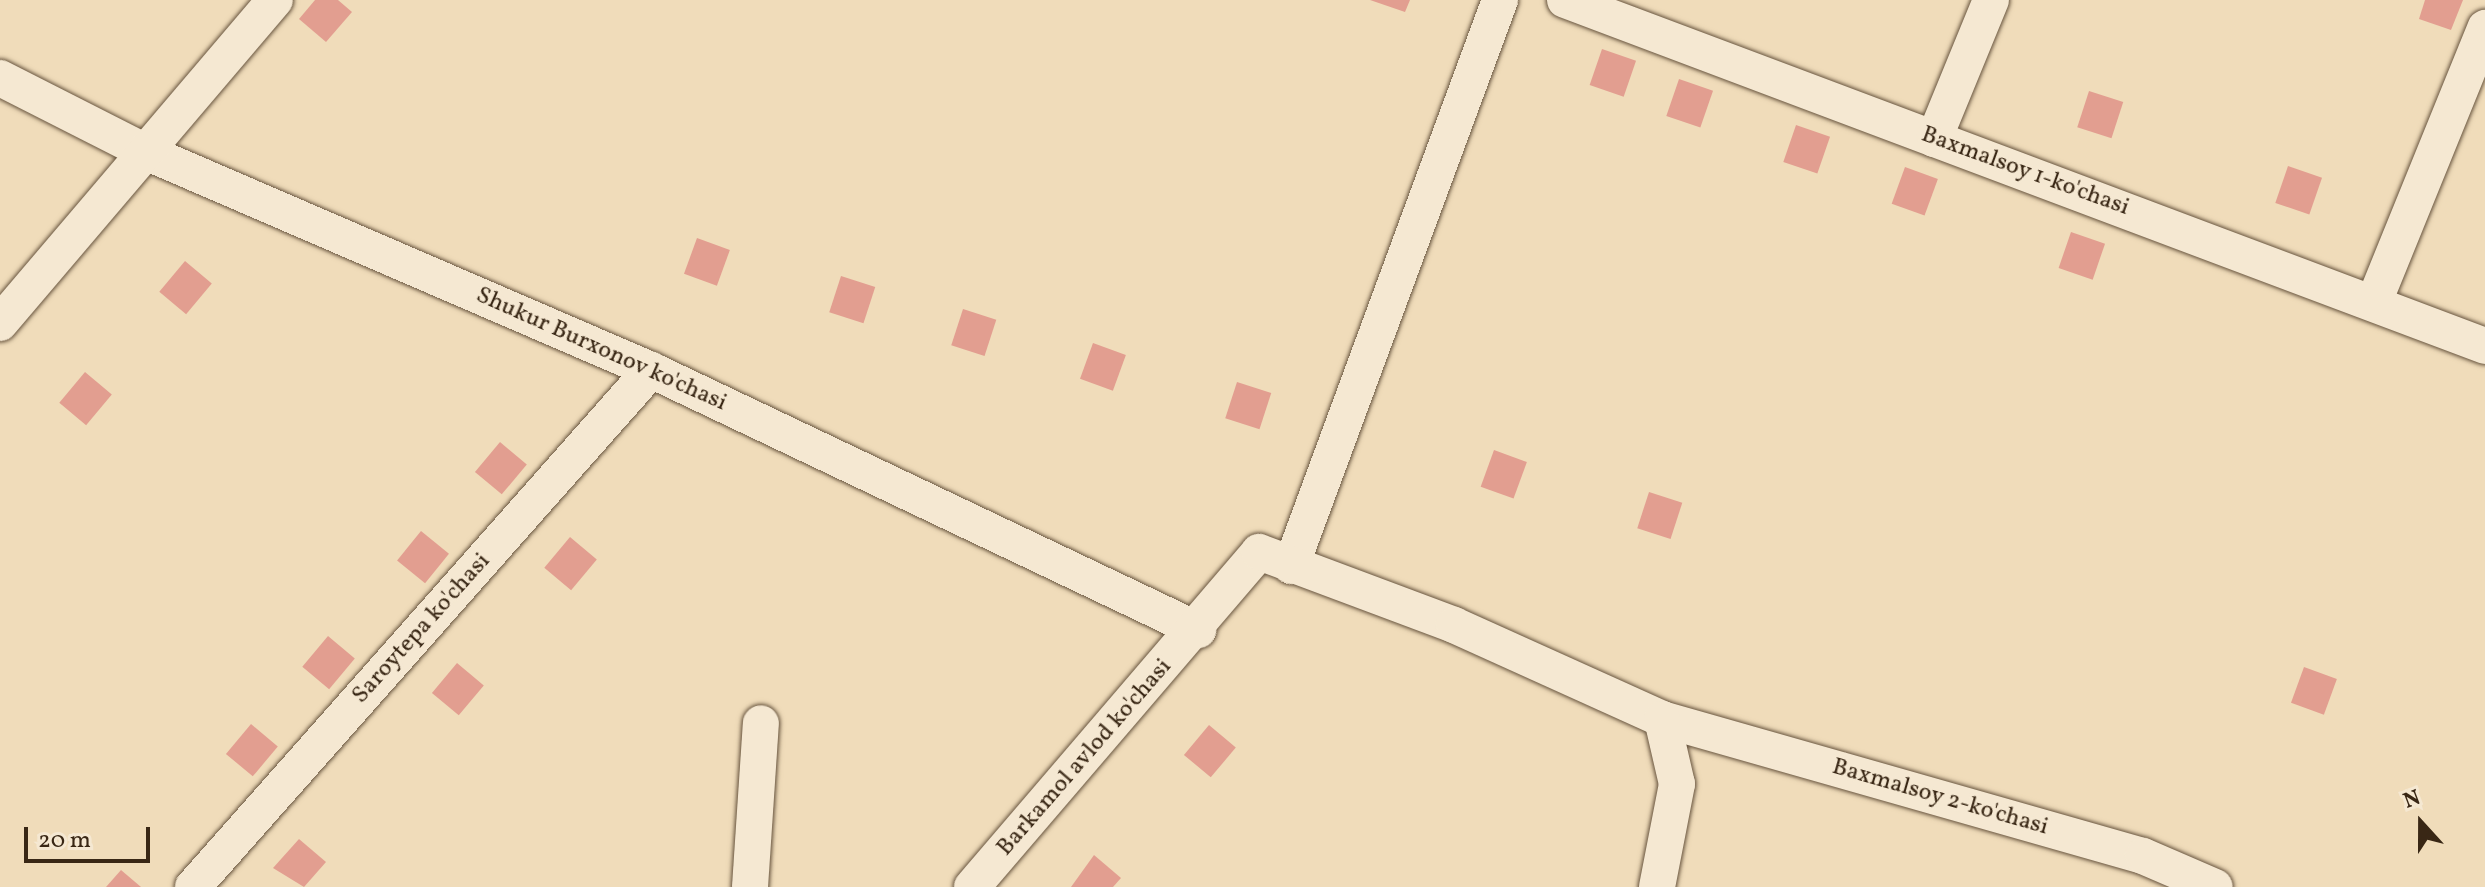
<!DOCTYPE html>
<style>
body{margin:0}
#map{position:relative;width:2485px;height:887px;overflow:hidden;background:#f0dcba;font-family:Vollkorn,serif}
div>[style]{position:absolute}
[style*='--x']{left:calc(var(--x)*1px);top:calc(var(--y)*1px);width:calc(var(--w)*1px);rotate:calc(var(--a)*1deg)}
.building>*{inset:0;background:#e29e90;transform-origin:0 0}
.roads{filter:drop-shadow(0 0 2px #67543e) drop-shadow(0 0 2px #67543e)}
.street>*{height:36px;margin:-18px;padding:0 18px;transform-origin:18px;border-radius:18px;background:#f5e8d2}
span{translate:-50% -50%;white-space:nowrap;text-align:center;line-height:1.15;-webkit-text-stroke:6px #f5e8d2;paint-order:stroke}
.street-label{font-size:24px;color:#392715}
.north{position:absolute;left:2381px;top:783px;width:80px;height:80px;-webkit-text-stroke:6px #f5e8d2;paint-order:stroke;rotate:339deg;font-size:22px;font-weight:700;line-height:32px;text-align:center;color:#392715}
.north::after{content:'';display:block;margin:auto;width:28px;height:36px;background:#392715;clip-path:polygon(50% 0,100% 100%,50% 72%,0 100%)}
.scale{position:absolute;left:24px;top:827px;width:126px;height:36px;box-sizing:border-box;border:4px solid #392715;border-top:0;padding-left:10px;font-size:24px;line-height:28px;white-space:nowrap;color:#392715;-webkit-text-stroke:6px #f5e8d2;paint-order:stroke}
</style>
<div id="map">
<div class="building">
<div style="clip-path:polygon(315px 0,338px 0,352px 12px,326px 42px,299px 19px)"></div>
<div style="clip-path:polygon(1370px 0,1410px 0,1405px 12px)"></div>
<div style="clip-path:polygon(2425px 0,2463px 0,2451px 30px,2419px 19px)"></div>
<div style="left:1602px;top:49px;width:36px;height:38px;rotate:19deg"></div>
<div style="left:1679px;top:79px;width:36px;height:39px;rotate:19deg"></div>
<div style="left:2089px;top:91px;width:36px;height:38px;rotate:18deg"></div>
<div style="left:1796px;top:125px;width:36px;height:39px;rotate:19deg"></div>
<div style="left:2288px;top:166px;width:36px;height:39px;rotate:19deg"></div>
<div style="left:1905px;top:167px;width:35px;height:39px;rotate:20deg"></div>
<div style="left:2071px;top:232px;width:36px;height:38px;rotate:19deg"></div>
<div style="left:697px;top:238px;width:35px;height:38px;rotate:20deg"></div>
<div style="left:185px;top:261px;width:35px;height:40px;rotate:40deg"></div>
<div style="left:841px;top:276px;width:36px;height:38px;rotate:18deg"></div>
<div style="left:963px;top:309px;width:35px;height:38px;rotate:18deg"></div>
<div style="left:1093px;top:343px;width:35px;height:38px;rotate:20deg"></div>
<div style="left:85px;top:372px;width:35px;height:40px;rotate:40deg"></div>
<div style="left:1237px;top:382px;width:36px;height:38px;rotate:18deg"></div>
<div style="left:500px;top:442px;width:35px;height:39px;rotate:40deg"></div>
<div style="left:1494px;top:450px;width:35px;height:39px;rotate:20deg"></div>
<div style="left:1649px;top:492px;width:35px;height:38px;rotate:18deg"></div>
<div style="left:421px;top:531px;width:36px;height:38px;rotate:39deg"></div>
<div style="left:570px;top:537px;width:35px;height:40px;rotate:40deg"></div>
<div style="left:328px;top:636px;width:35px;height:40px;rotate:40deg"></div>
<div style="left:457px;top:663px;width:35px;height:39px;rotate:40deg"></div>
<div style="left:2304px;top:667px;width:35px;height:38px;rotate:20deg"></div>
<div style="left:251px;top:724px;width:35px;height:39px;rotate:40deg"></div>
<div style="left:1209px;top:725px;width:35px;height:39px;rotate:40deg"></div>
<div style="clip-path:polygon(299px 839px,326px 862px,304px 887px,273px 868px)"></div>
<div style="clip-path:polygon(1094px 855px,1121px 878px,1113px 887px,1071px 887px)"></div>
<div style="clip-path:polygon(121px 870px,141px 887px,106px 887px)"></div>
</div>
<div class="roads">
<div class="street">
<div style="--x:1565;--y:0;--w:983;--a:20.61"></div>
<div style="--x:0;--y:78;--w:166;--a:26.9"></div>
<div style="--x:148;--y:153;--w:548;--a:23.34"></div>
<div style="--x:651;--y:370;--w:606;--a:25.42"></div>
<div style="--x:1934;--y:139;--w:150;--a:-67.7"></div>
<div style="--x:2374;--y:302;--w:296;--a:-67.9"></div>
<div style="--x:0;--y:323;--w:424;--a:-49.6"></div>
<div style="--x:1291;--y:566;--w:603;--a:-69.73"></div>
<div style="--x:193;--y:887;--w:691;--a:-48.46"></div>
<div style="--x:750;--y:887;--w:164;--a:-86.2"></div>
<div style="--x:972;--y:887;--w:441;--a:-49.4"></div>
<div style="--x:1259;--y:552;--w:208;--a:20.5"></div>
<div style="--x:1454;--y:625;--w:228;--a:24.3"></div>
<div style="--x:1662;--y:719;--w:500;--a:15.9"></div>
<div style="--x:2143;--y:856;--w:78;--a:23.3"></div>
<div style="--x:1657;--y:887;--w:105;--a:-79"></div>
<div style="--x:1677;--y:784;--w:67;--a:-103"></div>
</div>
</div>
<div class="street-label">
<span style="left:2025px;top:172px;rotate:20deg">Baxmalsoy 1-ko'chasi</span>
<span style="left:601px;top:350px;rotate:24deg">Shukur Burxonov ko'chasi</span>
<span style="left:422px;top:629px;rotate:-48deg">Saroytepa ko'chasi</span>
<span style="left:1085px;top:758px;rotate:-49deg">Barkamol avlod ko'chasi</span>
<span style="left:1940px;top:798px;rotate:16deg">Baxmalsoy 2-ko'chasi</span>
</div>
<div class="north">N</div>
<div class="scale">20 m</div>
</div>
